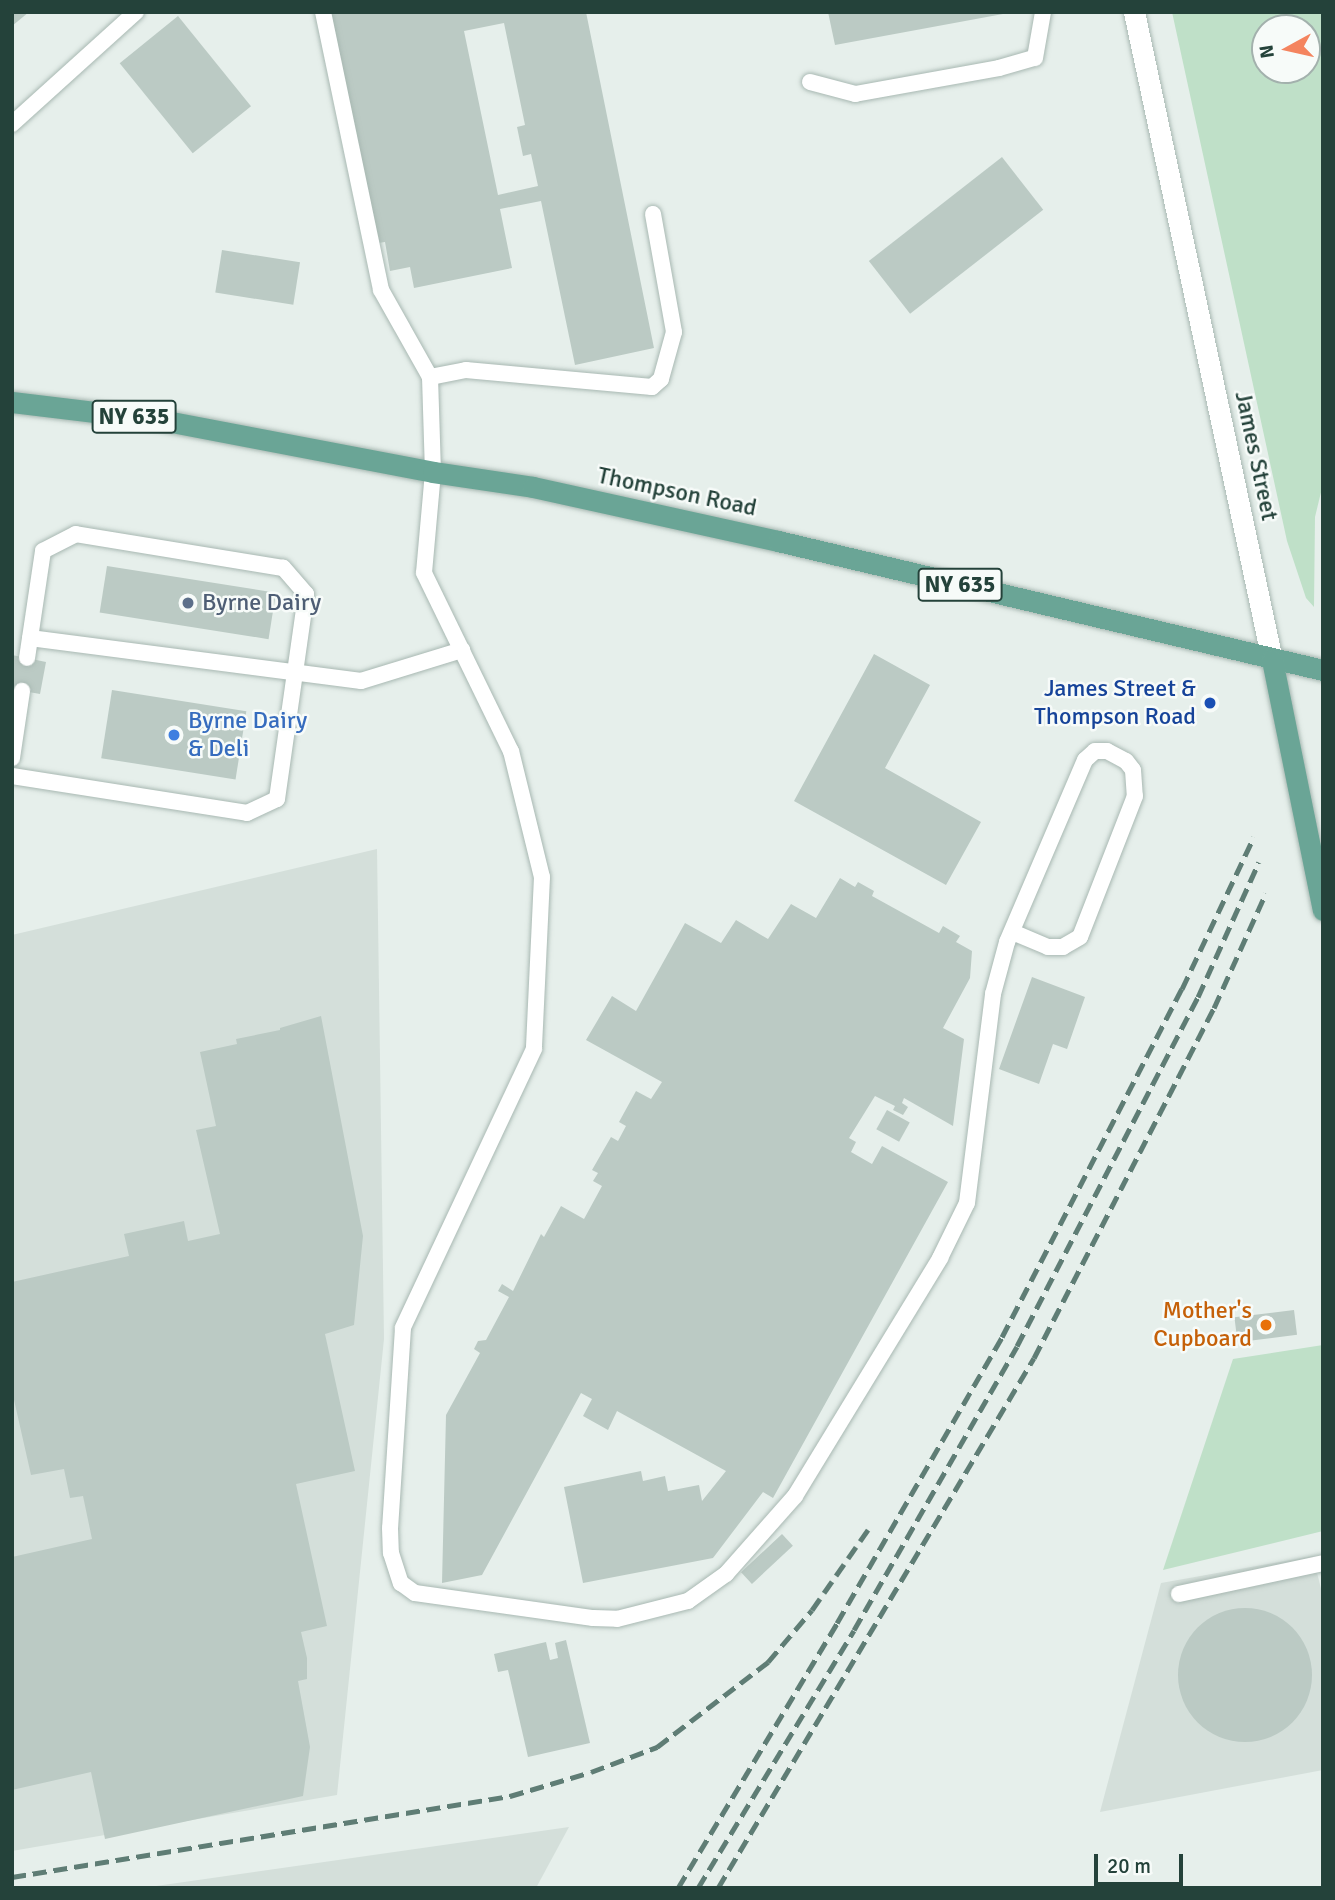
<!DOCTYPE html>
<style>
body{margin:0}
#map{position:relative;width:1335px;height:1900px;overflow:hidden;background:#e6efeb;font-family:Signika,sans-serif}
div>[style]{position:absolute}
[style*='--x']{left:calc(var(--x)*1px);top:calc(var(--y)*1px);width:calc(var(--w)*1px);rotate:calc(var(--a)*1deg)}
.built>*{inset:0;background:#d4dfda}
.green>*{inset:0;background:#bfe0c8}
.building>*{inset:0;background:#bbcac4;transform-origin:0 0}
.round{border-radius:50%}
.roads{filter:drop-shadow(0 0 2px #a8b8b2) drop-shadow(0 0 2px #a8b8b2)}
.lane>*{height:16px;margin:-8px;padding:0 8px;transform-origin:8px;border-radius:8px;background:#fff}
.secondary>*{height:21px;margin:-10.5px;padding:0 10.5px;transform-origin:10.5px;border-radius:10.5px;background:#fff}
.primary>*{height:21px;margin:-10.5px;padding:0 10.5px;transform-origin:10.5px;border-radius:10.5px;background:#6aa596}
.rail>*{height:5px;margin-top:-2.5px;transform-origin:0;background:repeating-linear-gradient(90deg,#5f7d75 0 14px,transparent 0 21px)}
.dots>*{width:19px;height:19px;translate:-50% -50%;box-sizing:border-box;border:4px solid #f7fbf9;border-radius:50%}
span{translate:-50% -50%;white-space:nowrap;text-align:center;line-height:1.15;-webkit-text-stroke:5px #f7fbf9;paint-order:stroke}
.shield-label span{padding:2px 5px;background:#f7fbf9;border:2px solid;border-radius:5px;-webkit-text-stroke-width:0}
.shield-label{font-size:23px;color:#24423a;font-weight:700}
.street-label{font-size:24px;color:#24423a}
.service-label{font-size:24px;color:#4e5e75}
.left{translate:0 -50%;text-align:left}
.transit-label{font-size:24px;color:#164399}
.right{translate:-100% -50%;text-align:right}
.shop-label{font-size:24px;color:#366cbe}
.food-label{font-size:24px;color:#c56008}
.frame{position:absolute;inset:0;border:14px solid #24423a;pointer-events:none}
.north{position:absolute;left:1251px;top:14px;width:70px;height:70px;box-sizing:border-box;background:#f7fbf9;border:2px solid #a3b1ad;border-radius:50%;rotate:262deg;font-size:19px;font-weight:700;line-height:28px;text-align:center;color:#24423a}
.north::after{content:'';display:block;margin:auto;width:24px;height:32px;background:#f4845f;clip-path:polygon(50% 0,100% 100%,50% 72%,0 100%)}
.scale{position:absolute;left:1094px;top:1854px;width:89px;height:32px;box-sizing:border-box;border:4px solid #24423a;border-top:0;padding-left:9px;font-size:21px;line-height:24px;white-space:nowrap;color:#24423a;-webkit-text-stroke:5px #f7fbf9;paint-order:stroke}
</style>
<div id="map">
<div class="built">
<div style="clip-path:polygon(377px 849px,384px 1339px,337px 1795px,12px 1851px,12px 935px)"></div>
<div style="clip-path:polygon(1313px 1556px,1323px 1597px,1323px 1770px,1100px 1812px,1161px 1583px)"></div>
<div style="clip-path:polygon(569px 1827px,536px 1888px,142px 1888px)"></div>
</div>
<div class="green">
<div style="clip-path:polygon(evenodd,1172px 12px,1323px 12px,1323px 484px,1315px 517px,1314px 607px,1306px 598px,1287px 541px,1172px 12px,1265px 28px,1307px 28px,1307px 70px,1265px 70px,1265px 28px)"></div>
<div style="clip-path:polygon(1323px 1345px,1323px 1531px,1163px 1570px,1233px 1359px)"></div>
</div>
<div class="building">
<div style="clip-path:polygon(12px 12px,29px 12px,12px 26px)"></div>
<div style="clip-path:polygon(evenodd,331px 12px,586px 12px,654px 348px,575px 365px,541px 201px,500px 209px,512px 268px,414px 288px,410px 267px,390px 271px,385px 242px,378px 243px,331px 12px,504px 23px,525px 125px,517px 127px,523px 156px,531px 154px,538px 186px,498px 195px,464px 31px,504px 23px)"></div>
<div style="clip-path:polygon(828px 12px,1003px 12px,1003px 14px,835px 45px)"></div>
<div style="left:178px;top:16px;width:116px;height:75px;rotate:51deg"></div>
<div style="left:1002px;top:157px;width:67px;height:169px;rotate:52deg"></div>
<div style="left:222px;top:250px;width:79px;height:43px;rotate:9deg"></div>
<div style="left:107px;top:566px;width:171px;height:47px;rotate:9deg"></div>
<div style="clip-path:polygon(874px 654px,930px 685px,885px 768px,981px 822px,946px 885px,794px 801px)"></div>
<div style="clip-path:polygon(12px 655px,46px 662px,40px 694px,12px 689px)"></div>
<div style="left:112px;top:690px;width:136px;height:69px;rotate:9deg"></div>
<div style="clip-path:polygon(840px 878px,855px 887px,858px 882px,874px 891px,872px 896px,939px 933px,943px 926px,960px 936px,956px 942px,972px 951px,970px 978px,943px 1028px,964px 1039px,953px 1126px,904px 1098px,902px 1103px,908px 1107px,903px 1115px,893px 1110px,895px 1106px,875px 1096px,849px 1138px,856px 1142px,851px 1152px,872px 1164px,882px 1146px,948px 1182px,773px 1498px,763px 1492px,713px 1558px,583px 1583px,564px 1487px,641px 1471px,643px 1481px,665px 1476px,668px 1491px,699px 1485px,702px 1501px,726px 1471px,617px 1411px,608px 1430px,583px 1416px,592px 1399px,581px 1393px,482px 1575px,442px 1583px,446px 1415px,480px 1353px,474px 1349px,478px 1341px,486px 1340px,509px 1297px,498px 1291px,502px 1284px,513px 1291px,541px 1234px,544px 1237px,561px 1206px,584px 1219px,602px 1186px,593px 1181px,598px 1173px,592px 1170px,611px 1137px,618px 1141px,626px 1126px,619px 1122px,636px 1091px,651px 1099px,662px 1082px,586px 1040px,612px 996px,636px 1011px,685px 923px,721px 943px,736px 920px,768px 939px,791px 904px,816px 918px)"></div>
<div style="clip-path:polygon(1032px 977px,1085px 997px,1067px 1049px,1053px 1044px,1039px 1084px,999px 1069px)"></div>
<div style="clip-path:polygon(321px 1016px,363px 1236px,354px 1325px,325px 1334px,355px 1471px,296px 1484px,327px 1626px,301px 1632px,307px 1658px,307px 1679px,298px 1681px,310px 1747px,303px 1796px,105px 1839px,91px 1772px,12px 1790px,12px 1557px,92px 1539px,83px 1496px,70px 1498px,64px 1469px,31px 1475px,12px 1391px,12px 1282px,129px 1256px,124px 1234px,184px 1221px,188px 1241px,220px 1234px,196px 1130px,216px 1126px,200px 1052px,237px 1044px,236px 1039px,280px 1030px,280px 1028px)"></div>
<div style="left:887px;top:1110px;width:26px;height:22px;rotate:29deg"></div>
<div style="left:1294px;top:1310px;width:25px;height:60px;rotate:83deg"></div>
<div style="left:782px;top:1534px;width:16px;height:56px;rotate:47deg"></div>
<div class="round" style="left:1178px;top:1608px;width:134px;height:134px"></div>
<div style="clip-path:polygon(566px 1640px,590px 1743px,528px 1757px,508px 1670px,498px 1672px,494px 1654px,546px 1642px,550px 1660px,558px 1658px,555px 1643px)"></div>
</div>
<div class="roads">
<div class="lane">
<div style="--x:323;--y:12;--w:284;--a:78.2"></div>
<div style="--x:381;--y:290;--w:100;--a:60.6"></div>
<div style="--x:810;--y:82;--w:47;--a:14.9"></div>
<div style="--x:855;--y:94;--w:146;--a:-10.2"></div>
<div style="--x:999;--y:68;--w:37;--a:-16"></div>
<div style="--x:1035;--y:58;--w:47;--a:-80.1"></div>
<div style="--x:12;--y:124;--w:167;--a:-42.1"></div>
<div style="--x:653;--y:214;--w:120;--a:79.9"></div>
<div style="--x:674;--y:332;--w:49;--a:105.5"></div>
<div style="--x:661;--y:379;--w:12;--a:138"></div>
<div style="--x:652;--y:387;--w:187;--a:-174.8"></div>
<div style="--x:466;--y:370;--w:37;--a:169"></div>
<div style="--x:430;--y:377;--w:95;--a:88.2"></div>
<div style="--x:433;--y:472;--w:101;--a:95.1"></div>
<div style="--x:424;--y:573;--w:198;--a:64"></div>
<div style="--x:511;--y:751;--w:130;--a:76.2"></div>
<div style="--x:542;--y:877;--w:172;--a:92.7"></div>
<div style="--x:534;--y:1049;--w:308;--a:115.2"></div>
<div style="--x:403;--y:1328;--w:200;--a:93.7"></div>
<div style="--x:390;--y:1528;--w:25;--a:88"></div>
<div style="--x:391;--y:1553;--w:32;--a:72"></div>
<div style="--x:401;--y:1583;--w:17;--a:36"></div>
<div style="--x:415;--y:1593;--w:180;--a:8"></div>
<div style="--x:593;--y:1618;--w:24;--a:2"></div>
<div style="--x:617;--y:1619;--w:73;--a:-14.2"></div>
<div style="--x:688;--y:1601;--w:47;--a:-35.4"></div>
<div style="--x:726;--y:1574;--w:104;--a:-48.5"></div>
<div style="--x:795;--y:1496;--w:279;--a:-58.6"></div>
<div style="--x:940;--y:1258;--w:61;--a:-63.9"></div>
<div style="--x:967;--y:1203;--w:211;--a:-82.9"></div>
<div style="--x:993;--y:994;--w:54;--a:-74.9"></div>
<div style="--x:1007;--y:942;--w:198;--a:-66.8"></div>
<div style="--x:1085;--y:760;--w:13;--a:-42"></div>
<div style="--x:1095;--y:751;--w:12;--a:0"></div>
<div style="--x:1107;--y:751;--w:21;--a:28"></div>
<div style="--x:1126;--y:761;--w:11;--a:52"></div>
<div style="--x:1133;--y:770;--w:26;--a:86"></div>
<div style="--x:1135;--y:796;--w:151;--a:111.3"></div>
<div style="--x:1080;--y:937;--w:20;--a:150"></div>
<div style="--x:1063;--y:947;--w:15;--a:180"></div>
<div style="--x:1048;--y:947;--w:39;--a:-157"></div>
<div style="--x:30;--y:638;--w:334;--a:7.4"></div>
<div style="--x:361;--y:681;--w:106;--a:-17.1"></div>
<div style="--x:12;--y:758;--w:68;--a:-81.5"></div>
<div style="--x:12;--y:776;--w:238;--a:8.9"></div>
<div style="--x:247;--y:813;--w:33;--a:-25"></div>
<div style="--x:277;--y:799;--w:207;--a:-81.9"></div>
<div style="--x:306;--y:594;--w:35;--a:-131"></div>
<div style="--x:283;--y:568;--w:210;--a:-170.7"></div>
<div style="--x:76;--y:534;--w:37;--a:153"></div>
<div style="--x:43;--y:551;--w:108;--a:98.5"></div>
<div style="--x:1179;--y:1594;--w:147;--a:-12.1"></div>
</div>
<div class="secondary">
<div style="--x:1134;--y:12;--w:663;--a:77.98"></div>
</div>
<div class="primary">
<div style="--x:12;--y:402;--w:150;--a:6.9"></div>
<div style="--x:161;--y:420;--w:277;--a:10.8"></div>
<div style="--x:433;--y:472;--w:101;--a:8.5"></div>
<div style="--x:533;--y:487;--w:251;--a:12.4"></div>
<div style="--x:778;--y:541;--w:560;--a:13.32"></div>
<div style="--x:1272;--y:660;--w:255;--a:78.5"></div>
</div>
</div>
<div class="rail">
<div style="--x:12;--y:1877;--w:505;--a:-9.24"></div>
<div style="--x:510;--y:1796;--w:84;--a:-16.5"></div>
<div style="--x:591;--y:1772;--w:71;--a:-20.7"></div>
<div style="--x:657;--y:1747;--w:140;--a:-37.4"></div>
<div style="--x:768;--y:1662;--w:68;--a:-49.8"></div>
<div style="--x:812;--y:1610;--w:101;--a:-55.1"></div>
<div style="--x:678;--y:1888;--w:309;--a:-59"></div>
<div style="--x:837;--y:1623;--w:330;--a:-60"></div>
<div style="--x:1002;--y:1337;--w:392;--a:-62.7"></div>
<div style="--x:1182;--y:989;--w:168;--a:-64.7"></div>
<div style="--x:698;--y:1888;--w:301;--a:-58.8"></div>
<div style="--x:854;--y:1630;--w:327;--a:-60.1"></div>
<div style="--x:1017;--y:1346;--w:393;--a:-62.6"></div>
<div style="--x:1198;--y:997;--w:148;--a:-65.7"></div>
<div style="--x:718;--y:1888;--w:617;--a:-59.2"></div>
<div style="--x:1034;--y:1358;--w:394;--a:-62.8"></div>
<div style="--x:1214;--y:1008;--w:126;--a:-65.7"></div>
</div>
<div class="dots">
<div style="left:188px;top:603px;background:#5c6f8a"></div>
<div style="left:1210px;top:703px;background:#1a4fb4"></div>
<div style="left:174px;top:735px;background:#3f7fe0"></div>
<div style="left:1266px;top:1325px;background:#e8710a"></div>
</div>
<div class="shield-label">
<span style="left:134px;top:417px">NY 635</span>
<span style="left:960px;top:585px">NY 635</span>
</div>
<div class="street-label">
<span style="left:1256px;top:456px;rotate:78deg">James Street</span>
<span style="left:677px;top:492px;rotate:12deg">Thompson Road</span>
</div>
<div class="service-label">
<span class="left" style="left:202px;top:603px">Byrne Dairy</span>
</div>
<div class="transit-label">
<span class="right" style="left:1196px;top:703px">James Street &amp;<br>Thompson Road</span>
</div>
<div class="shop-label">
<span class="left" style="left:188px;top:735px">Byrne Dairy<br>&amp; Deli</span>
</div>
<div class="food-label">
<span class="right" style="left:1252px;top:1325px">Mother's<br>Cupboard</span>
</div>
<div class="frame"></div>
<div class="north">N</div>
<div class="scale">20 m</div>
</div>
